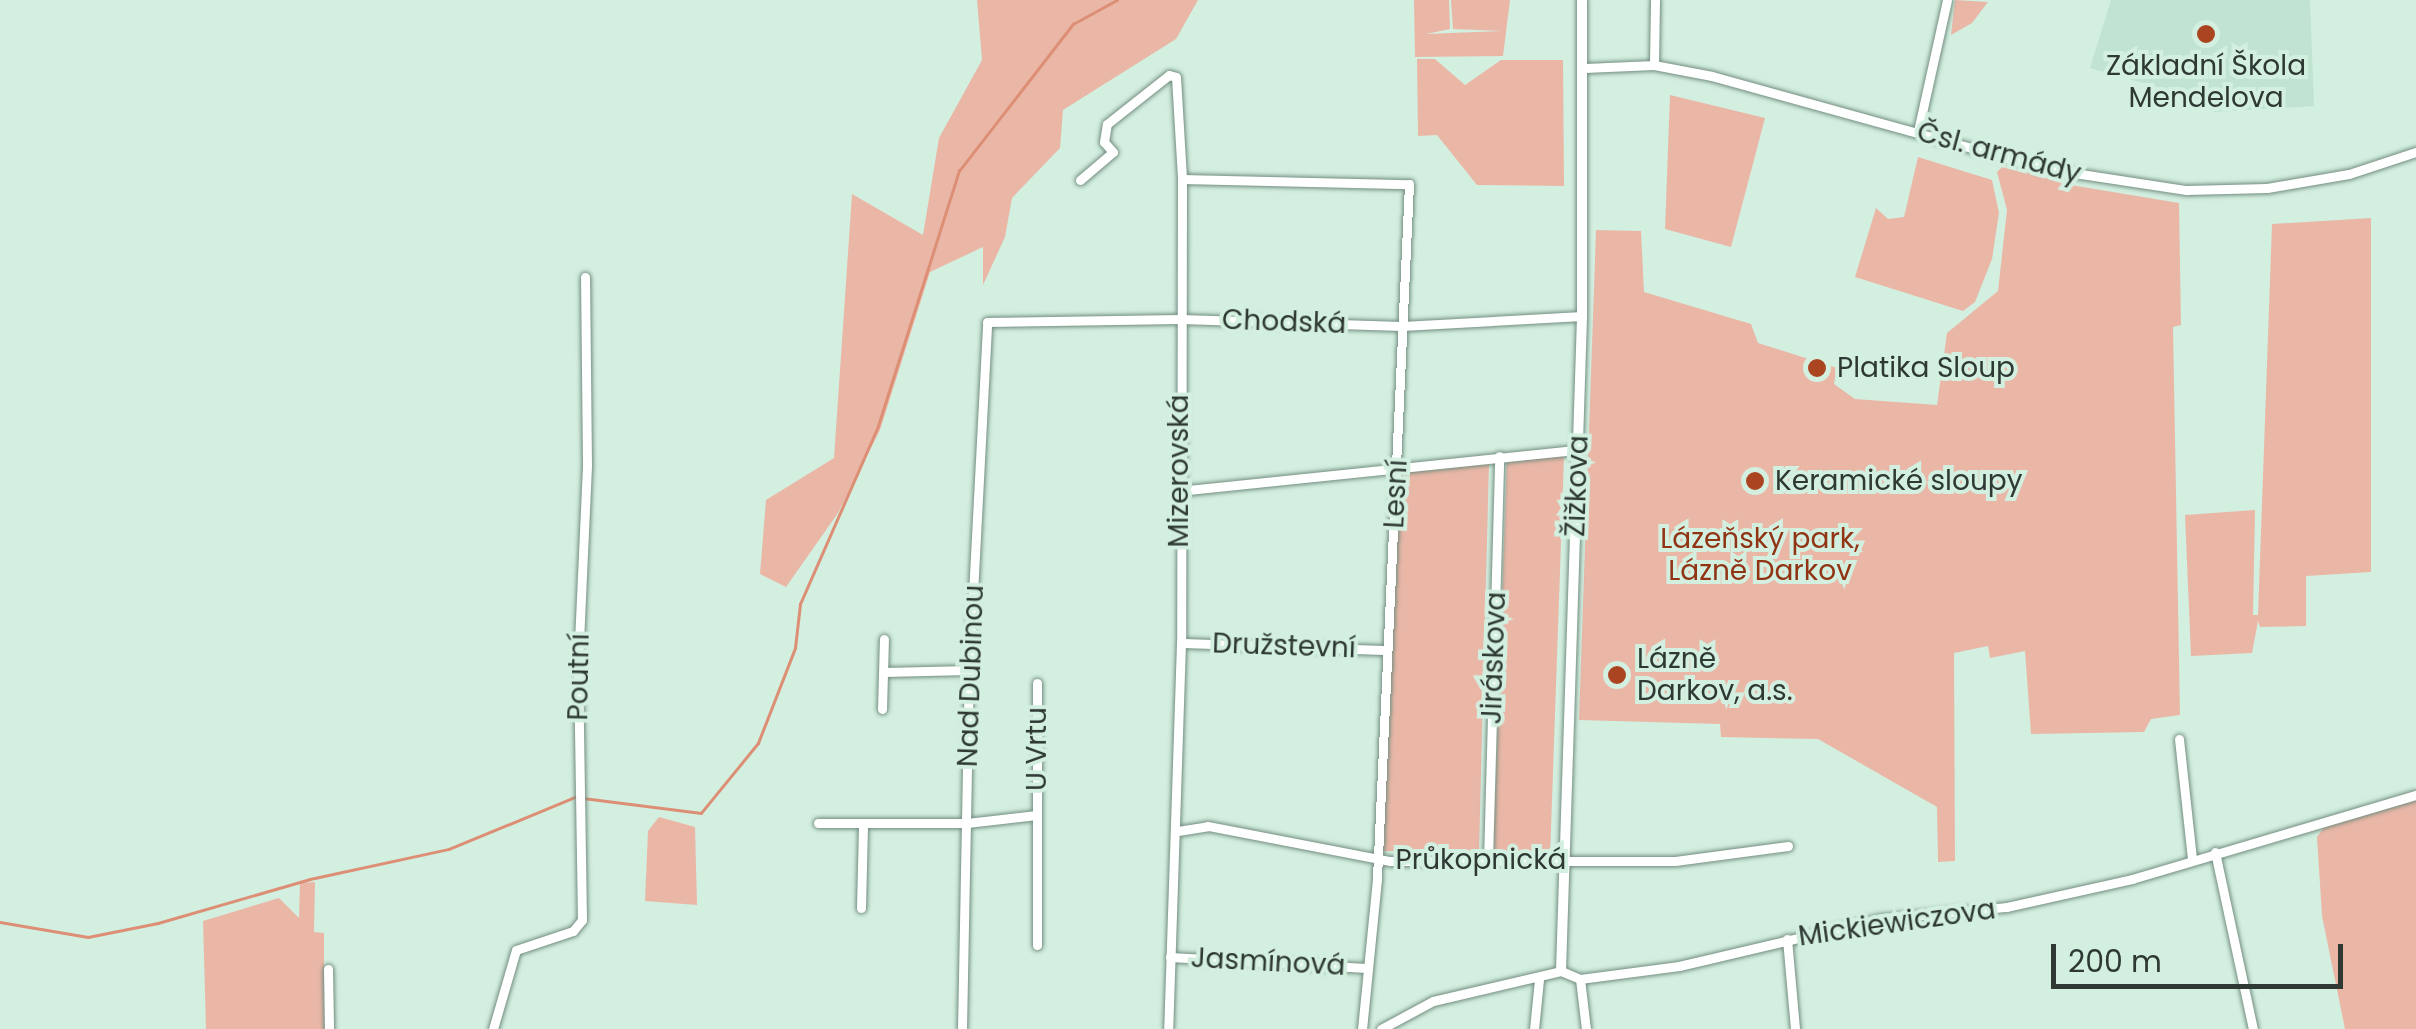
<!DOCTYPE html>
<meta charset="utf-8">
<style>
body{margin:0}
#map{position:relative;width:2416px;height:1029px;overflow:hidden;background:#d3efe0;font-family:Poppins,sans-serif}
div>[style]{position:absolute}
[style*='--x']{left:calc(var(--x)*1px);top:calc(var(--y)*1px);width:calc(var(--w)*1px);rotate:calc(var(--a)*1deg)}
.built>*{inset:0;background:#c0e4d1}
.green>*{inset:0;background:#eab7a7;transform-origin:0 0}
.stream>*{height:2.5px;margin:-1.25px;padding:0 1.25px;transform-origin:1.25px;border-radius:1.25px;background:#dd8f76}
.roads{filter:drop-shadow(0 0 2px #738e80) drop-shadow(0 0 2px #738e80)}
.minor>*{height:9px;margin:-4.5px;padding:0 4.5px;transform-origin:4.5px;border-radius:4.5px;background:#fff}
.tertiary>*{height:10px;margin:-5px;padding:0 5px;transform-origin:5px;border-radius:5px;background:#fff}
.dots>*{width:28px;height:28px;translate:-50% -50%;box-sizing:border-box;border:5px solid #d3efe0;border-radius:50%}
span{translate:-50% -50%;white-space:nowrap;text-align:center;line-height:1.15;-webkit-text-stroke:8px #d3efe0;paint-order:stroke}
.poi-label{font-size:28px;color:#2e3933}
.left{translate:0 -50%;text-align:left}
.street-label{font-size:28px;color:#2e3933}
.park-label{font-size:28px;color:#903414}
.scale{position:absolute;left:2051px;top:944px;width:292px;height:45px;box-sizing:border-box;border:5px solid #2e3933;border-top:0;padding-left:12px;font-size:30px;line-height:35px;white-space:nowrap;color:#2e3933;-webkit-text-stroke:8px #d3efe0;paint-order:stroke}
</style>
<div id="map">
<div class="built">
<div style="clip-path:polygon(2111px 0,2310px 0,2314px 106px,2214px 112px,2213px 103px,2090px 68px)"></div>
</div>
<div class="green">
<div style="clip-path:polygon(977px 0,1198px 0,1176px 39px,1063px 110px,1060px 148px,1012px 198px,1005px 237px,983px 285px,983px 247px,930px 272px,880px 430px,838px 513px,786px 587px,760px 574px,766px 500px,834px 458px,852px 194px,923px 235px,939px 138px,982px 60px)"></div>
<div style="clip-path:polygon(1414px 0,1449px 0,1450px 29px,1426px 34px,1502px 31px,1453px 29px,1451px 0,1510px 0,1503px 56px,1415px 57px)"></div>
<div style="clip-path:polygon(1955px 0,1988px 2px,1972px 23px,1951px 35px)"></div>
<div style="clip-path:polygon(1417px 59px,1435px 59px,1465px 85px,1501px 60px,1563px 60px,1564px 186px,1477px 185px,1437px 135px,1418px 136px)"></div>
<div style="clip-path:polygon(1670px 95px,1765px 118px,1731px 247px,1665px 229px)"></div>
<div style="clip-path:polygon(1918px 157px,1992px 180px,1999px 213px,1992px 259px,1975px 302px,1963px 311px,1855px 277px,1876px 208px,1888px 219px,1904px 217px)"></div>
<div style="clip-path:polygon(2004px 165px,2071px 185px,2179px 203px,2181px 325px,2173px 327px,2180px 715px,2151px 719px,2144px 732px,2031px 734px,2025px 651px,1990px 658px,1988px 646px,1954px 653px,1955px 861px,1938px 862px,1937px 807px,1818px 739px,1721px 737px,1720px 724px,1579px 720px,1596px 230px,1641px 231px,1644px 292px,1751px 324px,1758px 343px,1837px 368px,1834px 384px,1855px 399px,1937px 405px,1947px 333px,1998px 291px,2007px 210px,1997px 172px)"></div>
<div style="clip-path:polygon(2371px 218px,2371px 572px,2306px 576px,2306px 626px,2260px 627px,2258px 621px,2252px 653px,2191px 656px,2185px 515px,2255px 510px,2253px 615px,2258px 615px,2272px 224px)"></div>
<div style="left:1564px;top:457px;width:396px;height:57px;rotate:92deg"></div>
<div style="clip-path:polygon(1489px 463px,1479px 851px,1382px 851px,1400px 476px,1404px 469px)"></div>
<div style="clip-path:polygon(2416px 798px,2416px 1029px,2345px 1029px,2322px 916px,2317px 837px,2329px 820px)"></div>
<div style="clip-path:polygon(659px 817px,695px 827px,697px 905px,645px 901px,648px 831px)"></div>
<div style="clip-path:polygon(315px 882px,314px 932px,324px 933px,324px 1029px,206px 1029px,203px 921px,279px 898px,299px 918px,300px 883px)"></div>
</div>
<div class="stream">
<div style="--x:583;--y:798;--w:119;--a:7.2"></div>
<div style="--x:701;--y:813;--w:90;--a:-50.8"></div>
<div style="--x:758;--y:743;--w:102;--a:-68.7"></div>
<div style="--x:795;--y:648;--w:44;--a:-83.5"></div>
<div style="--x:800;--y:604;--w:194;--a:-66.3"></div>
<div style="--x:878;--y:426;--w:268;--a:-72.4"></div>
<div style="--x:959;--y:171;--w:186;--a:-52.2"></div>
<div style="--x:1073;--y:24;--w:50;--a:-28.6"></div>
<div style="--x:0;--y:922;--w:89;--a:9.7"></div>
<div style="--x:88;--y:937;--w:71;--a:-11.3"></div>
<div style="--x:158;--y:923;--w:158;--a:-16.1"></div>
<div style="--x:310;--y:879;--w:142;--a:-12.2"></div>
<div style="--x:449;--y:849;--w:136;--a:-22.4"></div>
</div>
<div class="roads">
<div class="minor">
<div style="--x:1654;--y:65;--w:65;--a:-89.1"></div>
<div style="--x:1585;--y:68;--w:69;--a:-2.5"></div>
<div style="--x:1654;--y:65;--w:59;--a:10.7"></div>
<div style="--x:1712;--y:76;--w:349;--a:15.5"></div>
<div style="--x:2048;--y:169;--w:140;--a:8.7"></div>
<div style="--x:2186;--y:190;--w:81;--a:-1.4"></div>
<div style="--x:2267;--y:188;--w:83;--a:-9.7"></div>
<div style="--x:2349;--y:174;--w:71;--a:-18.2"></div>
<div style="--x:1918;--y:131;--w:134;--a:-77.5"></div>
<div style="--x:1182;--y:179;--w:227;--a:1.3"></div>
<div style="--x:1409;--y:184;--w:696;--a:92.64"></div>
<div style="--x:1377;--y:879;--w:151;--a:95.7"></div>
<div style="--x:1080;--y:180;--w:43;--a:-40.3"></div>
<div style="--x:1113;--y:152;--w:13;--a:-132"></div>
<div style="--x:1104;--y:142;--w:18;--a:-81"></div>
<div style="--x:1107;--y:124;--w:79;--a:-38.3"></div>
<div style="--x:1169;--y:75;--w:7;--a:16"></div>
<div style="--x:1176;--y:77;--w:102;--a:86.6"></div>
<div style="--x:1182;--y:179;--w:464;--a:90.1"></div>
<div style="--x:1181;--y:643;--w:386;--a:91.9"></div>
<div style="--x:1178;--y:491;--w:402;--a:-5.9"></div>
<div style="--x:1181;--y:643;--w:205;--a:2"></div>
<div style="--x:884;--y:672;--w:85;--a:-1.3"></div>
<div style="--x:882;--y:709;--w:70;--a:-88.4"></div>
<div style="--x:2179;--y:739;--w:121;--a:83.8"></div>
<div style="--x:818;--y:823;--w:149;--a:0"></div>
<div style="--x:967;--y:823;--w:70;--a:-6.5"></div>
<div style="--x:1178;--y:831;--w:30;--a:-9"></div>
<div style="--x:1208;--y:826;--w:185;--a:10.9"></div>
<div style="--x:1390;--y:861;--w:285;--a:0"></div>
<div style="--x:1675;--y:861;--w:114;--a:-7.6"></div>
<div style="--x:2215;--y:852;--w:181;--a:77.9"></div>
<div style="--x:1488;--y:860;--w:404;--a:-88.4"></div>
<div style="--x:861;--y:908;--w:82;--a:-88.6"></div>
<div style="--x:1787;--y:939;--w:90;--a:84.9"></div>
<div style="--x:1037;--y:945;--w:262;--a:-90"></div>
<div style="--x:1170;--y:957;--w:197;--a:3.2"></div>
<div style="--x:328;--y:969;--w:60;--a:89"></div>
<div style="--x:1580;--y:979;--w:50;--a:83.2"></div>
<div style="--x:493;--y:1029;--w:82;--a:-73.8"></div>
<div style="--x:516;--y:950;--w:60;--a:-18.4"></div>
<div style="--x:573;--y:931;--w:14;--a:-51"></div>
<div style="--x:582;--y:920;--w:256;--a:-90.9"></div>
<div style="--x:578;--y:664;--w:199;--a:-87.4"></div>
<div style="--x:587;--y:465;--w:188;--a:-90.6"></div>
<div style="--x:962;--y:1029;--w:359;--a:-88.9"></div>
<div style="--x:969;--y:670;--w:348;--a:-87"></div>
<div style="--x:987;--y:322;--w:193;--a:-0.9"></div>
<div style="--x:1180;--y:319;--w:222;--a:1.8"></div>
<div style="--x:1402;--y:326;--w:180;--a:-3.2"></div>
<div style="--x:1381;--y:1029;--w:59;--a:-28.3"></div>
<div style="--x:1433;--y:1001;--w:131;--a:-13.2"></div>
<div style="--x:1561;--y:971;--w:21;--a:23"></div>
<div style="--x:1580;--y:979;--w:100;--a:-7.5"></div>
<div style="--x:1679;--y:966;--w:205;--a:-13.2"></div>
<div style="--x:1879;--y:919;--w:129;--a:-5.4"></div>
<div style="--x:2007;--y:907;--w:128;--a:-12.6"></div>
<div style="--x:2132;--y:879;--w:296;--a:-16.5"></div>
<div style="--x:1534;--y:1029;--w:49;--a:-84.2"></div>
</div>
<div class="tertiary">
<div style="--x:1561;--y:971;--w:655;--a:-88.16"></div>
<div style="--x:1582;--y:316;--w:316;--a:-90"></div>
</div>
</div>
<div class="dots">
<div style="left:2206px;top:34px;background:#ab4421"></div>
<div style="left:1817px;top:368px;background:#ab4421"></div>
<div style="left:1755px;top:481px;background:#ab4421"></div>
<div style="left:1617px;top:675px;background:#ab4421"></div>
</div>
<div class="poi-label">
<span style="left:2206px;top:82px">Základní Škola<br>Mendelova</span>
<span class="left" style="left:1837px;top:368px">Platika Sloup</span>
<span class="left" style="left:1775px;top:481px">Keramické sloupy</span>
<span class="left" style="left:1637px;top:675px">Lázně<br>Darkov, a.s.</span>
</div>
<div class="street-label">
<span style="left:1999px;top:153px;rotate:15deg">Čsl. armády</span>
<span style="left:1284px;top:322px;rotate:2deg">Chodská</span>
<span style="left:1179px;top:471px;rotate:-90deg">Mizerovská</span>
<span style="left:1577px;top:486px;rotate:-88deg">Žižkova</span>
<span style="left:1396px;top:494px;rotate:-87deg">Lesní</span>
<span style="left:1284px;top:646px;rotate:2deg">Družstevní</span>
<span style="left:1494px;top:658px;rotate:-88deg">Jiráskova</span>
<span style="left:971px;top:676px;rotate:-88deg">Nad Dubinou</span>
<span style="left:579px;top:677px;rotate:-89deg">Poutní</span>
<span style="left:1037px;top:749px;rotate:-90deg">U Vrtu</span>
<span style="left:1481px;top:860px">Průkopnická</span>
<span style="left:1897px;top:923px;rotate:-8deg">Mickiewiczova</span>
<span style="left:1268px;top:962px;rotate:3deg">Jasmínová</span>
</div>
<div class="park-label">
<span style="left:1760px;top:555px">Lázeňský park,<br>Lázně Darkov</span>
</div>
<div class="scale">200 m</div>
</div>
